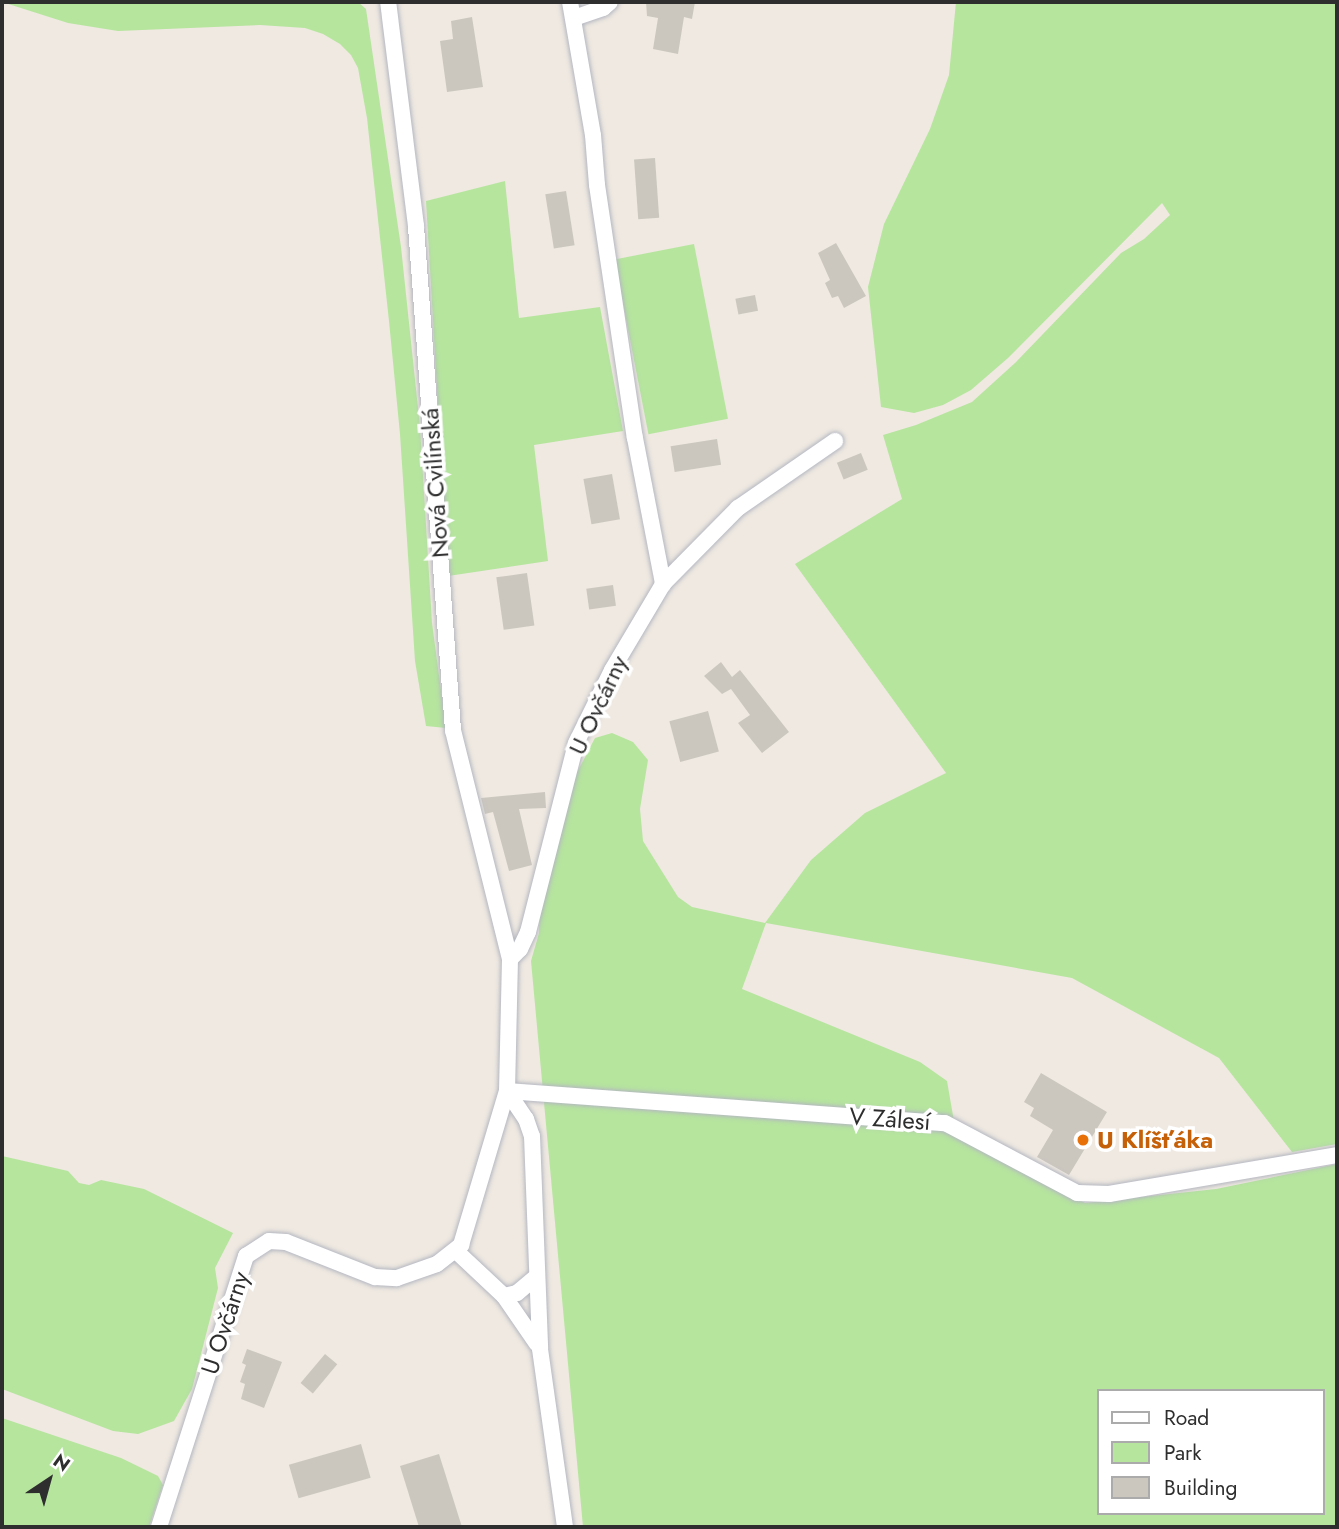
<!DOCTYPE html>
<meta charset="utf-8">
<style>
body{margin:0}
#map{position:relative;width:1339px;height:1529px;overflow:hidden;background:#efe9e1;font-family:Jost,sans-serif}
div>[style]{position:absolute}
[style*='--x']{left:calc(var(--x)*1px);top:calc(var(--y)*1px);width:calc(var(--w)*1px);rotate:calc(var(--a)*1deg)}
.green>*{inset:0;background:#b6e59e;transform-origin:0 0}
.building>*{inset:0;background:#cbc7bf;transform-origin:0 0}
.roads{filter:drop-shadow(0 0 2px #b4b7c1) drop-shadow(0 0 2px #b4b7c1)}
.minor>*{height:16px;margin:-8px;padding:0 8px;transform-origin:8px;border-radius:8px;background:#fff}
.dots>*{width:19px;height:19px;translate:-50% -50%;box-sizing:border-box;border:4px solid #fff;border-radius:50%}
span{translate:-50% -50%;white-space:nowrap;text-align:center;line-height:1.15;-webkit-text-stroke:7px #fff;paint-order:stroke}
.street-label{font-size:24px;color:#2e2e2e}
.food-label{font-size:24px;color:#c56008;font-weight:700}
.left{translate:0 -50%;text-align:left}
.frame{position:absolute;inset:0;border:4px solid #2e2e2e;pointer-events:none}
.legend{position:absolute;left:1097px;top:1389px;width:228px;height:126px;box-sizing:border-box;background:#fff;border:2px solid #ababab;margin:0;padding:9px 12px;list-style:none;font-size:21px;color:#2e2e2e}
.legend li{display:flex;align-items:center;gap:14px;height:35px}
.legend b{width:35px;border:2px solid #ababab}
.north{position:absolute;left:14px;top:1445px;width:70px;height:70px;-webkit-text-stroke:5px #fff;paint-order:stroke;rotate:36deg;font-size:19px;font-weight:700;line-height:28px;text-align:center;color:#2e2e2e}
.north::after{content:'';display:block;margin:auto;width:24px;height:32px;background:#2e2e2e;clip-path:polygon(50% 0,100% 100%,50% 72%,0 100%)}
</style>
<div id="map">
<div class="green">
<div style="clip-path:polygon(2px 2px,358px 2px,366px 9px,401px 247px,420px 427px,432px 623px,446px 728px,426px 726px,415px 661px,400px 434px,389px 321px,367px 118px,358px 68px,351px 55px,340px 44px,323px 34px,305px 28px,260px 25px,118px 31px,68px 23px)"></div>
<div style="clip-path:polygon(evenodd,956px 2px,1337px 2px,1337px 1144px,1292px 1152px,1219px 1058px,1072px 978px,766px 923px,742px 989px,920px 1062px,947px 1081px,956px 1133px,1085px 1203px,1216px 1189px,1337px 1164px,1337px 1527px,583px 1527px,531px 961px,539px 933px,540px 902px,572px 782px,595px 738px,612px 733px,633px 742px,648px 760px,640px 809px,643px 841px,678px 897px,692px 907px,765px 923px,811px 860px,865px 813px,946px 773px,795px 564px,902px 499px,883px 435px,916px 425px,972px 402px,1015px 363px,1121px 253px,1144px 239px,1170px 215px,1162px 203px,1008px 358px,971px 390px,943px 405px,914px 413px,881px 407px,868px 287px,884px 224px,930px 129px,949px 75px,956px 2px,1099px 1391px,1323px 1391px,1323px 1513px,1099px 1513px,1099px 1391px)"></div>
<div style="clip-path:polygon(505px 181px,519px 318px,600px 307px,623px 431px,534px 445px,548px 561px,448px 576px,426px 201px)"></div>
<div style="left:694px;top:244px;width:178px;height:81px;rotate:79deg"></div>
<div style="clip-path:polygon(2px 1156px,68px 1171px,79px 1183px,89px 1185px,101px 1180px,144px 1189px,233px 1233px,215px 1268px,218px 1288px,192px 1389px,174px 1421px,138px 1434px,113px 1431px,2px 1389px)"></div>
<div style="clip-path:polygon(2px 1418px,121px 1458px,158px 1476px,163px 1485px,149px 1527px,2px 1527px)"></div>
</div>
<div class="building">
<div style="clip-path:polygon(646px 2px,695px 2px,692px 19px,684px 17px,678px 54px,653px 49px,658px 18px,647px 16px)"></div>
<div style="clip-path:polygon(472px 17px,483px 87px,447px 92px,440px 41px,453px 39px,451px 21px)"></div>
<div style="left:655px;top:158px;width:60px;height:21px;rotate:86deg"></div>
<div style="left:566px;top:191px;width:55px;height:21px;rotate:81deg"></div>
<div style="clip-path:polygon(836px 243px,866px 296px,844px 308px,838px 296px,832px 298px,825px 283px,830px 280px,818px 253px)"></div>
<div style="left:755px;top:295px;width:16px;height:20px;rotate:79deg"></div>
<div style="left:717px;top:439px;width:26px;height:47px;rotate:81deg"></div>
<div style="left:861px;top:453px;width:18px;height:26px;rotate:68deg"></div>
<div style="left:612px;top:474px;width:46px;height:29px;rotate:80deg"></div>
<div style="left:527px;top:573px;width:53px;height:31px;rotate:82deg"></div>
<div style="left:613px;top:585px;width:21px;height:27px;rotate:82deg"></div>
<div style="clip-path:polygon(721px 662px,732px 677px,740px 670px,789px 732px,762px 753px,738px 723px,750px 715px,731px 689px,722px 694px,704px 676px)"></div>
<div style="left:708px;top:711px;width:42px;height:40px;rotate:75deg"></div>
<div style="clip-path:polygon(545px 792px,546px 808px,519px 809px,532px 865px,509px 871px,493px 812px,485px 814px,481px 798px)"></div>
<div style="clip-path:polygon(1041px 1073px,1107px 1112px,1069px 1175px,1037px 1157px,1053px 1130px,1030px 1116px,1034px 1108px,1024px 1102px)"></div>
<div style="clip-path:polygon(247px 1349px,282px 1362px,264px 1408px,241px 1399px,245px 1384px,240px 1382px,246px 1365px,242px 1363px)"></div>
<div style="left:325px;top:1354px;width:16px;height:38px;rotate:40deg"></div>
<div style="left:361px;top:1444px;width:35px;height:75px;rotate:74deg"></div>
<div style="clip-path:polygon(439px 1454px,462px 1527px,419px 1527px,400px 1466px)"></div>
</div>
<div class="roads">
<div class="minor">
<div style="--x:570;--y:2;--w:135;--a:80.2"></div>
<div style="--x:593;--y:135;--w:50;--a:85.4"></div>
<div style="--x:597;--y:185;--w:256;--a:81.5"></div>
<div style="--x:635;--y:438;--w:149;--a:79.1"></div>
<div style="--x:574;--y:18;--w:31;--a:-19"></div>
<div style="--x:603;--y:8;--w:9;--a:-41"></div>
<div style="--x:510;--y:959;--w:14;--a:-45"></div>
<div style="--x:520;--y:949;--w:19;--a:-65"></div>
<div style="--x:528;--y:932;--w:195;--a:-75.7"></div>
<div style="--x:576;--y:743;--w:81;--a:-63.7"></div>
<div style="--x:612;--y:670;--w:100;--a:-59.3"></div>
<div style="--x:663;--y:584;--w:107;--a:-45.4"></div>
<div style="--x:738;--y:508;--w:118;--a:-34.6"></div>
<div style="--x:507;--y:1091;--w:439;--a:4.2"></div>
<div style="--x:945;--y:1123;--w:149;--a:27.9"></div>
<div style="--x:1077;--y:1193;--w:32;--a:2"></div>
<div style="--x:1109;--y:1194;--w:231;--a:-9.7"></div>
<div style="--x:507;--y:1091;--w:34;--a:56"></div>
<div style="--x:526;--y:1119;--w:18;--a:71"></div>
<div style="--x:532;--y:1136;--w:213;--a:87.8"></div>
<div style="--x:540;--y:1349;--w:180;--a:82"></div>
<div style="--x:456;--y:1251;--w:66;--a:43.2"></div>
<div style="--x:504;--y:1296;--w:58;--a:55.5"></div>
<div style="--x:504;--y:1296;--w:13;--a:-13"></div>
<div style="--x:517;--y:1293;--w:23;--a:-40"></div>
<div style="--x:159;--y:1527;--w:285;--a:-72.2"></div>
<div style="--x:246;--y:1256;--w:27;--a:-33"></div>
<div style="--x:269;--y:1241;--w:17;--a:3"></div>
<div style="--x:286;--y:1242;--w:96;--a:21.5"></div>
<div style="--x:375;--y:1277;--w:22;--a:3"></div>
<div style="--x:397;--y:1278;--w:42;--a:-19.3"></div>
<div style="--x:437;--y:1264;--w:31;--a:-38"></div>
<div style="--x:461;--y:1245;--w:161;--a:-73.4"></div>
<div style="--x:507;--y:1091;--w:132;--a:-88.7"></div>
<div style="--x:510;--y:959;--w:236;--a:-104"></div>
<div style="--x:453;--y:730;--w:505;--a:-94.2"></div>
<div style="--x:416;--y:226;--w:226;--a:-97.1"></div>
</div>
</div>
<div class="dots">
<div style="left:1083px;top:1140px;background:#e8710a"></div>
</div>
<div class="street-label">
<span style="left:435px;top:483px;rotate:-94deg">Nová Cvilínská</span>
<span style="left:598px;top:705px;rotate:-65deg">U Ovčárny</span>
<span style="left:890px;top:1119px;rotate:4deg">V Zálesí</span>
<span style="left:225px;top:1323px;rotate:-72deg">U Ovčárny</span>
</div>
<div class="food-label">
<span class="left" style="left:1097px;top:1140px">U Klíšťáka</span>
</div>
<div class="frame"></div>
<ul class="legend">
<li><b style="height:9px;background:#fff"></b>Road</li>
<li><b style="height:19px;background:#b6e59e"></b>Park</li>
<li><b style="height:19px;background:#cbc7bf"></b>Building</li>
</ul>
<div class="north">N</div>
</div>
